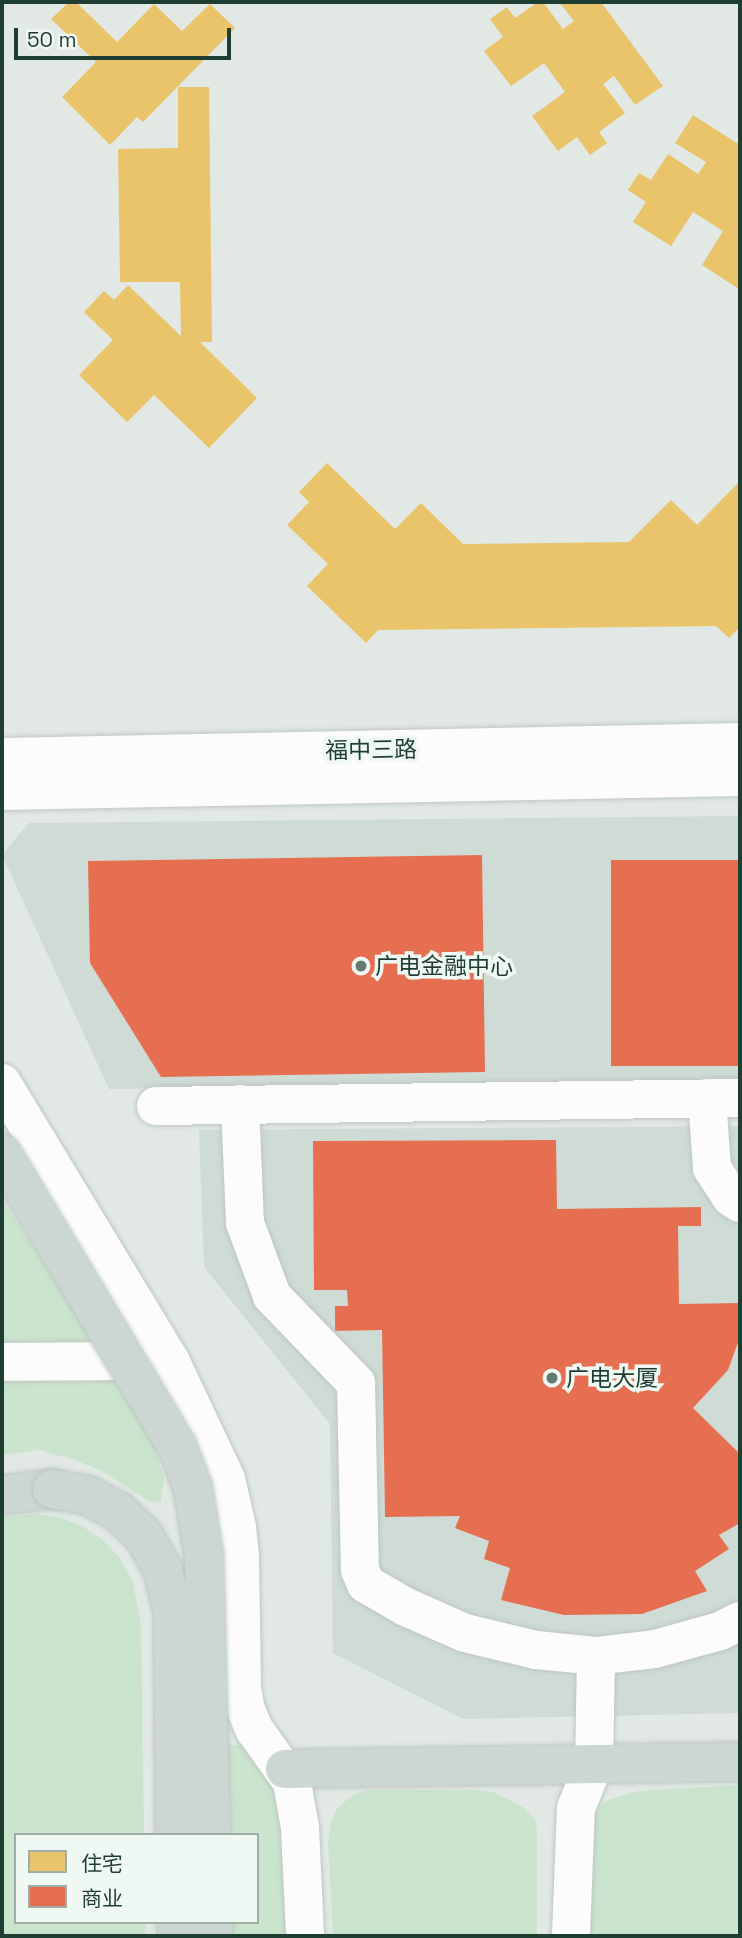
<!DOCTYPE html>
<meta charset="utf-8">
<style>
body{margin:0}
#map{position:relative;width:742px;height:1938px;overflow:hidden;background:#e2e9e5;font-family:"Space Grotesk","Noto Sans SC",sans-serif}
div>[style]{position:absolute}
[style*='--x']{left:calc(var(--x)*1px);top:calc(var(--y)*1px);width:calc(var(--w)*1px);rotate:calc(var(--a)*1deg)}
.built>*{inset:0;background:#cfdbd5}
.green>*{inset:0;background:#cae4ce}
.homes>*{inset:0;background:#e9c46a}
.shops>*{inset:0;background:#e76f51;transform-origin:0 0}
.roads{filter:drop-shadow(0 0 2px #bfc6c2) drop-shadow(0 0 2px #bfc6c2)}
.minor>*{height:38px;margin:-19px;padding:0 19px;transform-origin:19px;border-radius:19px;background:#fbfcfb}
.major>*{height:38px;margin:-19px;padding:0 19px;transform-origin:19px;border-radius:19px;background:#ccd6d2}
.bridges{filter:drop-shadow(0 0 2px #bbc5c1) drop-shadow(0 0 2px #bbc5c1)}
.major-bridge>*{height:38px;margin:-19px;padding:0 19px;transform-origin:19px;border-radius:19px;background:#ccd6d2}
.dots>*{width:19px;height:19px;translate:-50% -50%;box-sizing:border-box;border:4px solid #f0f8f3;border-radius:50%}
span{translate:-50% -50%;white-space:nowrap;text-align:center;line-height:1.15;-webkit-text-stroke:7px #f0f8f3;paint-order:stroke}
.street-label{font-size:23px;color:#1e3e32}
.poi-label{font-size:23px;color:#1e3e32}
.left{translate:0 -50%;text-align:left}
.frame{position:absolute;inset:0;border:4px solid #1e3e32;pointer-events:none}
.legend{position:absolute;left:14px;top:1833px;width:245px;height:91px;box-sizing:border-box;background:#f0f8f3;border:2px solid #9caea6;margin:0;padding:9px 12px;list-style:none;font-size:21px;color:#1e3e32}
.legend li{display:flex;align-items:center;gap:14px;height:35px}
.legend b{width:35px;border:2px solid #9caea6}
.scale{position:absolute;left:14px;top:28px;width:217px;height:32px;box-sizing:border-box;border:4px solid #1e3e32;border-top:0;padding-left:9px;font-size:21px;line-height:24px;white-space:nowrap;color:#1e3e32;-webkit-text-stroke:5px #f0f8f3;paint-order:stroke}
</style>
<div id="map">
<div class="built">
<div style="clip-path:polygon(740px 816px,740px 1081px,109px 1089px,2px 855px,29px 823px)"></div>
<div style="clip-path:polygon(740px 1126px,740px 1713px,463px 1719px,333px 1653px,330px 1424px,204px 1267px,199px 1130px)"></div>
</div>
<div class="green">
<div style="clip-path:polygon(2px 1199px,145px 1419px,164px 1477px,161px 1502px,149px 1501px,100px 1470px,75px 1460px,39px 1450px,2px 1455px)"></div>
<div style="clip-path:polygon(34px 1514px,59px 1517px,82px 1526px,104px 1541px,119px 1557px,132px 1579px,141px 1624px,144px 1835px,16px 1835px,16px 1922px,145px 1922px,146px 1936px,2px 1936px,2px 1517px)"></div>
<div style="clip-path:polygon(228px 1745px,250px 1745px,275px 1765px,293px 1936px,232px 1936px,232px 1922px,257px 1922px,257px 1835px,231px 1835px)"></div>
<div style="clip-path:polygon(740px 1785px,740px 1936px,585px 1936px,591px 1821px,599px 1808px,608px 1800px,638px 1791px)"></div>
<div style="clip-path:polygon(369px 1790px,479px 1790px,496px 1793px,524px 1808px,535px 1819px,537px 1832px,537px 1936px,333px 1936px,328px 1842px,331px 1824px,336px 1810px,351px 1796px)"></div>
</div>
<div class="homes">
<div style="clip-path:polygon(69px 2px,76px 2px,117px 42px,154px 4px,182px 31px,210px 4px,235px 28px,143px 122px,137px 117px,110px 145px,62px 97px,96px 62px,51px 19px)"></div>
<div style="clip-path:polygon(538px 2px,543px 2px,563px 29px,574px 21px,559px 2px,601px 2px,663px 86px,635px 105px,614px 76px,603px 84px,625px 113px,599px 132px,607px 143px,590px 155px,577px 137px,558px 151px,532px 116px,565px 92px,544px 63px,511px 86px,484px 51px,503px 37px,490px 19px,507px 7px,515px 18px)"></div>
<div style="clip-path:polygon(178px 87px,209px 87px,212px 342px,200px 342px,257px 398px,209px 448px,154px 395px,127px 422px,79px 375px,113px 340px,84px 312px,104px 291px,114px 300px,128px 285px,181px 336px,180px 282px,120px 282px,118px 149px,178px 148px)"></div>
<div style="clip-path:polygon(693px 115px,740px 145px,739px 289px,702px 265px,723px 231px,693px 212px,671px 246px,633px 222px,646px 202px,628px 190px,639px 173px,651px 180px,668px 154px,698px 174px,706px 162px,675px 143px)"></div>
<div style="clip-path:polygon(327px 463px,395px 529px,421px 503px,463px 544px,629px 542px,671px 500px,697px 525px,740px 481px,740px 627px,729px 638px,716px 626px,378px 630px,366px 643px,307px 586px,328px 564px,287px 525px,309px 502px,299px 492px)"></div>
</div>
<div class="shops">
<div style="clip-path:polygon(482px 855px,485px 1072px,161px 1077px,90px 963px,88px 861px)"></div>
<div style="left:740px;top:860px;width:206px;height:129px;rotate:90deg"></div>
<div style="clip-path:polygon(556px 1140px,557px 1209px,701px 1207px,701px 1226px,678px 1226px,679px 1304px,740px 1303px,740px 1337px,728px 1370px,693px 1408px,740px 1454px,740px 1523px,719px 1535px,729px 1549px,695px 1571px,707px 1591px,642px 1614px,564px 1615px,501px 1600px,510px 1568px,484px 1559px,489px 1541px,455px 1528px,460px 1516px,385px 1517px,382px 1330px,335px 1331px,335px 1306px,348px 1306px,347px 1290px,314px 1290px,313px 1141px)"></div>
</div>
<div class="roads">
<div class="minor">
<div style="--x:2;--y:757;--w:738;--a:-1.16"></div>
<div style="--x:2;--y:791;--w:738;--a:-1.09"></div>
<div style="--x:2;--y:1083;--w:324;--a:58.8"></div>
<div style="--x:170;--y:1360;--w:132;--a:64.8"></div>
<div style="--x:226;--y:1479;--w:49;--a:77.1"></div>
<div style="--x:237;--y:1527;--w:30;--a:84"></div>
<div style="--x:240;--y:1557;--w:131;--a:89.1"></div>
<div style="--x:242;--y:1688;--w:22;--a:80"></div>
<div style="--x:246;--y:1710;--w:21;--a:67"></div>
<div style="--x:254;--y:1729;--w:65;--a:54.4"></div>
<div style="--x:292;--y:1782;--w:47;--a:80.1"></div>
<div style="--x:300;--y:1828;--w:108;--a:87.3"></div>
<div style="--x:707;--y:1098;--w:70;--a:85.9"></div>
<div style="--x:712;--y:1168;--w:35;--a:57"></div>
<div style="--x:731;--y:1197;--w:11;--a:34"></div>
<div style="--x:240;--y:1104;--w:119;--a:87.6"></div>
<div style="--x:245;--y:1223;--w:78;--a:69.7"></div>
<div style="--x:272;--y:1296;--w:121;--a:46"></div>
<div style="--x:356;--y:1383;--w:187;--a:88.8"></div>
<div style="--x:360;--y:1570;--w:15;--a:67"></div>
<div style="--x:366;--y:1584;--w:46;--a:29.9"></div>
<div style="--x:406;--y:1607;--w:64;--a:23.8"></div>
<div style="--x:465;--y:1633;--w:73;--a:13.5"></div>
<div style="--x:536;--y:1650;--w:60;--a:5.7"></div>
<div style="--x:596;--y:1656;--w:59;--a:-6.8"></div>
<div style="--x:655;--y:1649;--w:67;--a:-15.5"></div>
<div style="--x:720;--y:1631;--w:22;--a:-27"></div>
<div style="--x:156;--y:1106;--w:584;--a:-0.78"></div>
<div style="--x:2;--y:1362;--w:152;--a:-0.4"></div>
<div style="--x:571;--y:1936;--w:128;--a:-87.8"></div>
<div style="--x:576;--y:1808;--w:48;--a:-67.8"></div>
<div style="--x:594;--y:1764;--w:108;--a:-88.9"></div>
</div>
<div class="major">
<div style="--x:2;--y:1495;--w:50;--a:-6.8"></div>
<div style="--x:285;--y:1769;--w:455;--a:-0.9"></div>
<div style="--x:177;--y:1922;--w:14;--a:90"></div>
<div style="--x:213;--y:1922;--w:14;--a:90"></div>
</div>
</div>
<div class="bridges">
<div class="major-bridge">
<div style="--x:2;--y:1154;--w:340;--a:59.1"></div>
<div style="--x:177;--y:1446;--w:45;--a:69.1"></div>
<div style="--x:193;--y:1488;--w:70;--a:80.9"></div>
<div style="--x:204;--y:1557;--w:278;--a:88.6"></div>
<div style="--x:52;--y:1489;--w:36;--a:10"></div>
<div style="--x:87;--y:1495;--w:36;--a:28"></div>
<div style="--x:119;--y:1512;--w:35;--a:44"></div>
<div style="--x:144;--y:1536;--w:39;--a:61"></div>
<div style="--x:163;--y:1570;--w:43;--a:76.6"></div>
<div style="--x:173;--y:1612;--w:223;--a:89.5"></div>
</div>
</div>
<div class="dots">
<div style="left:361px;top:966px;background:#637a71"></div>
<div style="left:552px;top:1378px;background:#637a71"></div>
</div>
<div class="street-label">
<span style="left:371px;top:750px;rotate:-1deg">福中三路</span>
</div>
<div class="poi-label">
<span class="left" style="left:375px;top:966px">广电金融中心</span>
<span class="left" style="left:566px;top:1378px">广电大厦</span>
</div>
<div class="frame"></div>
<ul class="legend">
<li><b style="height:19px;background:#e9c46a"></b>住宅</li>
<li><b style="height:19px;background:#e76f51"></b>商业</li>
</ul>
<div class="scale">50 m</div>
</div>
